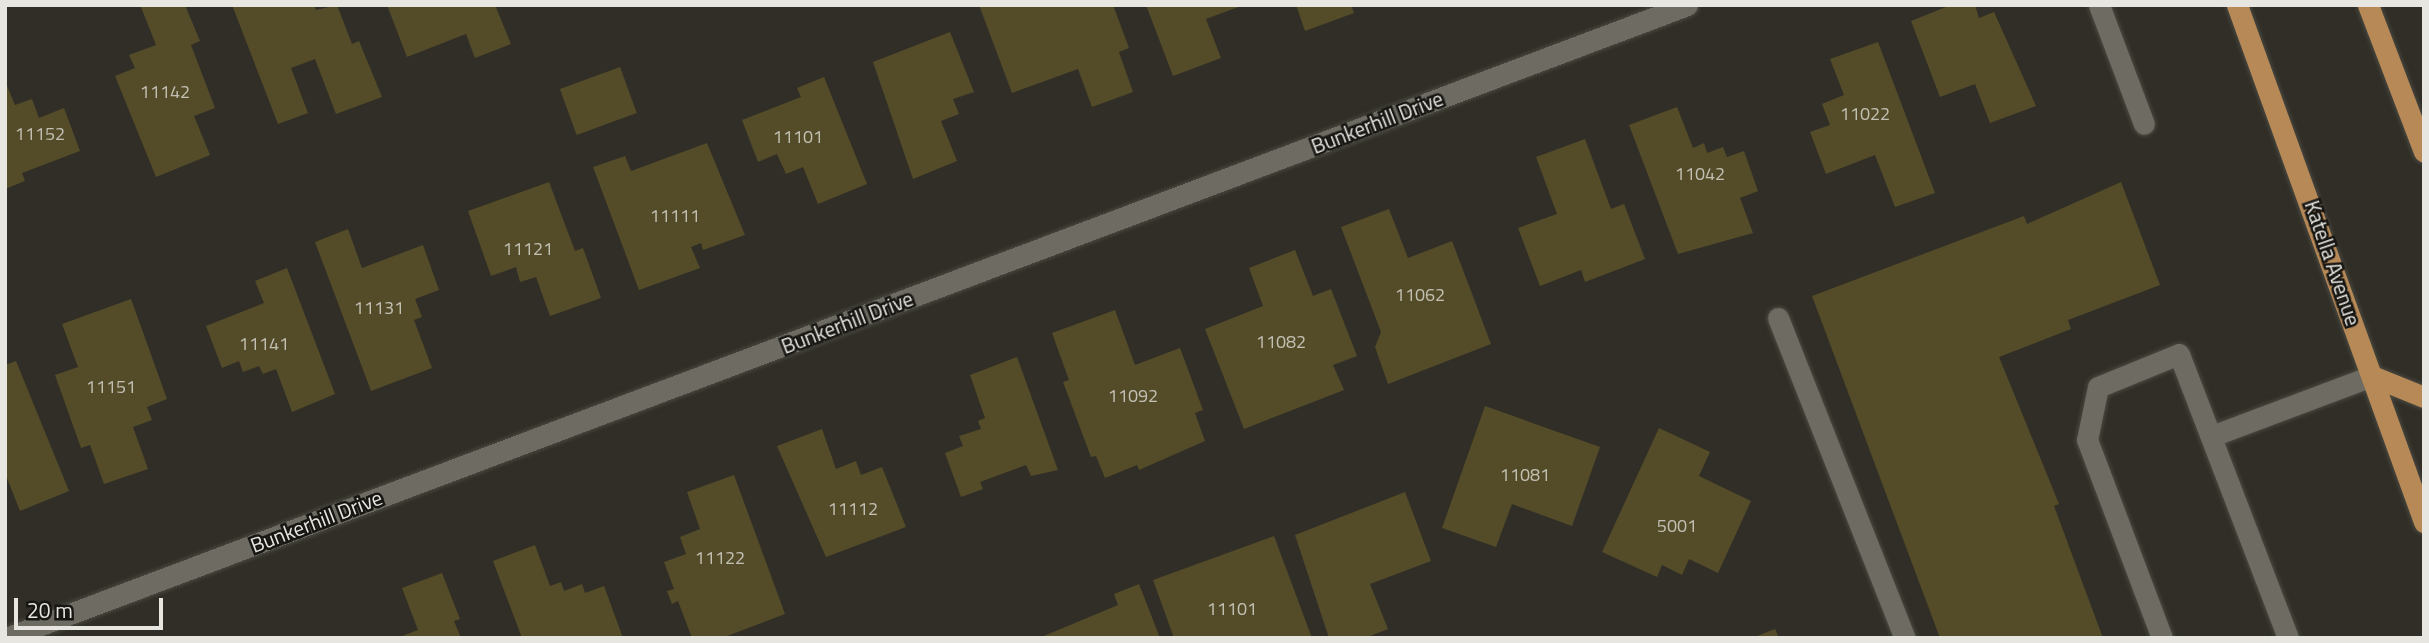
<!DOCTYPE html>
<style>
body{margin:0}
#map{position:relative;width:2429px;height:643px;overflow:hidden;background:#302e26;font-family:"Titillium Web",sans-serif}
div>[style]{position:absolute}
[style*='--x']{left:calc(var(--x)*1px);top:calc(var(--y)*1px);width:calc(var(--w)*1px);rotate:calc(var(--a)*1deg)}
.building>*{inset:0;background:#544c29;transform-origin:0 0}
.roads{filter:drop-shadow(0 0 2px #4a4941) drop-shadow(0 0 2px #4a4941)}
.minor>*{height:21px;margin:-10.5px;padding:0 10.5px;transform-origin:10.5px;border-radius:10.5px;background:#6d6b62}
.major>*{height:21px;margin:-10.5px;padding:0 10.5px;transform-origin:10.5px;border-radius:10.5px;background:#b68957}
span{translate:-50% -50%;white-space:nowrap;text-align:center;line-height:1.15;-webkit-text-stroke:5px #171613;paint-order:stroke}
.number-label{font-size:18px;color:#c2c0b3}
.number-label span{-webkit-text-stroke-width:0}
.street-label{font-size:21px;color:#e7e6e1}
.frame{position:absolute;inset:0;border:7px solid #e7e6e1;pointer-events:none}
.scale{position:absolute;left:14px;top:598px;width:149px;height:32px;box-sizing:border-box;border:4px solid #e7e6e1;border-top:0;padding-left:9px;font-size:21px;line-height:24px;white-space:nowrap;color:#e7e6e1;-webkit-text-stroke:5px #171613;paint-order:stroke}
</style>
<div id="map">
<div class="building">
<div style="clip-path:polygon(185px 5px,200px 41px,191px 45px,215px 108px,194px 116px,210px 155px,156px 177px,115px 76px,135px 68px,129px 55px,156px 45px,141px 7px)"></div>
<div style="clip-path:polygon(232px 5px,314px 5px,316px 10px,337px 5px,352px 44px,359px 41px,382px 97px,336px 114px,315px 59px,291px 68px,308px 113px,278px 124px)"></div>
<div style="clip-path:polygon(387px 5px,495px 5px,511px 44px,475px 58px,466px 34px,407px 57px)"></div>
<div style="clip-path:polygon(979px 5px,1113px 5px,1129px 48px,1119px 52px,1133px 92px,1092px 107px,1078px 69px,1012px 93px)"></div>
<div style="clip-path:polygon(1146px 5px,1241px 5px,1241px 6px,1206px 19px,1221px 58px,1173px 76px)"></div>
<div style="clip-path:polygon(1296px 5px,1351px 5px,1354px 13px,1305px 31px)"></div>
<div style="clip-path:polygon(1951px 5px,1975px 5px,1979px 18px,1994px 12px,2036px 106px,1990px 123px,1975px 84px,1940px 97px,1911px 21px)"></div>
<div style="clip-path:polygon(950px 32px,974px 92px,953px 99px,959px 114px,941px 121px,957px 161px,913px 179px,873px 62px)"></div>
<div style="clip-path:polygon(1878px 42px,1935px 193px,1895px 207px,1875px 155px,1826px 174px,1810px 132px,1830px 125px,1822px 104px,1844px 95px,1830px 59px)"></div>
<div style="left:620px;top:67px;width:49px;height:64px;rotate:70deg"></div>
<div style="clip-path:polygon(824px 77px,867px 184px,818px 204px,803px 167px,786px 174px,777px 154px,758px 162px,742px 120px,801px 97px,797px 88px)"></div>
<div style="clip-path:polygon(5px 81px,15px 105px,32px 99px,39px 118px,64px 108px,80px 151px,22px 173px,25px 181px,5px 189px)"></div>
<div style="clip-path:polygon(1677px 107px,1693px 148px,1704px 143px,1707px 153px,1723px 147px,1727px 157px,1744px 151px,1758px 191px,1740px 198px,1753px 233px,1678px 254px,1629px 125px)"></div>
<div style="clip-path:polygon(1585px 139px,1611px 209px,1624px 204px,1645px 259px,1585px 282px,1581px 270px,1540px 286px,1518px 228px,1557px 214px,1536px 157px)"></div>
<div style="clip-path:polygon(707px 143px,745px 235px,703px 250px,701px 243px,691px 247px,700px 268px,639px 290px,593px 167px,625px 156px,631px 171px)"></div>
<div style="clip-path:polygon(549px 182px,575px 251px,583px 248px,601px 298px,550px 316px,536px 277px,520px 282px,516px 267px,491px 276px,468px 211px)"></div>
<div style="clip-path:polygon(2121px 182px,2160px 285px,2068px 320px,2071px 329px,1999px 357px,2059px 504px,2054px 506px,2103px 638px,1940px 638px,1812px 296px,2024px 216px,2027px 224px)"></div>
<div style="clip-path:polygon(1389px 209px,1408px 258px,1452px 241px,1491px 344px,1388px 384px,1375px 347px,1381px 332px,1341px 227px)"></div>
<div style="clip-path:polygon(348px 229px,362px 268px,423px 245px,439px 290px,415px 299px,422px 317px,414px 320px,432px 368px,371px 391px,315px 242px)"></div>
<div style="clip-path:polygon(1295px 250px,1313px 296px,1331px 289px,1357px 356px,1333px 365px,1344px 390px,1244px 429px,1205px 329px,1263px 306px,1249px 268px)"></div>
<div style="clip-path:polygon(287px 268px,335px 394px,292px 412px,276px 369px,263px 374px,259px 366px,243px 372px,239px 361px,222px 368px,206px 326px,264px 303px,255px 281px)"></div>
<div style="clip-path:polygon(131px 299px,167px 399px,147px 407px,152px 420px,133px 427px,148px 469px,104px 484px,90px 445px,81px 448px,55px 375px,78px 367px,62px 324px)"></div>
<div style="clip-path:polygon(1115px 310px,1135px 365px,1180px 348px,1203px 410px,1195px 413px,1205px 441px,1139px 470px,1137px 465px,1105px 478px,1096px 456px,1091px 457px,1063px 382px,1069px 380px,1052px 333px)"></div>
<div style="clip-path:polygon(1017px 357px,1058px 470px,1031px 476px,1026px 465px,980px 482px,983px 489px,961px 497px,945px 453px,963px 446px,959px 436px,981px 429px,978px 421px,985px 418px,970px 375px)"></div>
<div style="clip-path:polygon(16px 361px,69px 491px,20px 511px,5px 473px,5px 365px)"></div>
<div style="clip-path:polygon(1485px 406px,1600px 447px,1572px 526px,1512px 504px,1496px 547px,1442px 528px)"></div>
<div style="clip-path:polygon(1659px 428px,1710px 452px,1699px 476px,1751px 501px,1718px 573px,1689px 559px,1682px 575px,1662px 565px,1657px 577px,1602px 552px)"></div>
<div style="clip-path:polygon(822px 429px,836px 469px,856px 461px,861px 475px,882px 467px,906px 527px,826px 557px,777px 446px)"></div>
<div style="clip-path:polygon(734px 475px,785px 614px,722px 638px,692px 638px,678px 601px,672px 604px,667px 591px,674px 589px,664px 562px,686px 554px,680px 537px,700px 529px,687px 492px)"></div>
<div style="clip-path:polygon(1405px 492px,1431px 561px,1370px 584px,1388px 629px,1365px 638px,1329px 638px,1295px 535px)"></div>
<div style="clip-path:polygon(1274px 536px,1312px 638px,1174px 638px,1153px 580px)"></div>
<div style="clip-path:polygon(535px 545px,550px 586px,561px 582px,564px 591px,582px 584px,585px 593px,604px 586px,623px 638px,522px 638px,493px 561px)"></div>
<div style="clip-path:polygon(442px 573px,460px 619px,454px 621px,461px 638px,397px 638px,418px 630px,402px 588px)"></div>
<div style="clip-path:polygon(1139px 584px,1160px 638px,1039px 638px,1118px 605px,1114px 594px)"></div>
<div style="clip-path:polygon(1775px 629px,1779px 638px,1752px 638px)"></div>
</div>
<div class="roads">
<div class="minor">
<div style="--x:2099;--y:5;--w:127;--a:69.3"></div>
<div style="--x:1778;--y:318;--w:344;--a:68.4"></div>
<div style="--x:2212;--y:436;--w:171;--a:-20.6"></div>
<div style="--x:6;--y:638;--w:1796;--a:-20.63"></div>
<div style="--x:2162;--y:638;--w:212;--a:-110.7"></div>
<div style="--x:2087;--y:440;--w:54;--a:-78.3"></div>
<div style="--x:2098;--y:387;--w:87;--a:-22.2"></div>
<div style="--x:2179;--y:354;--w:304;--a:69"></div>
</div>
<div class="major">
<div style="--x:2237;--y:5;--w:550;--a:70.11"></div>
<div style="--x:2368;--y:5;--w:157;--a:69.1"></div>
<div style="--x:2372;--y:376;--w:56;--a:22"></div>
</div>
</div>
<div class="number-label">
<span style="left:165px;top:92px">11142</span>
<span style="left:1865px;top:114px">11022</span>
<span style="left:40px;top:134px">11152</span>
<span style="left:798px;top:137px">11101</span>
<span style="left:1700px;top:174px">11042</span>
<span style="left:675px;top:216px">11111</span>
<span style="left:528px;top:249px">11121</span>
<span style="left:1420px;top:295px">11062</span>
<span style="left:379px;top:308px">11131</span>
<span style="left:1281px;top:342px">11082</span>
<span style="left:264px;top:344px">11141</span>
<span style="left:111px;top:387px">11151</span>
<span style="left:1133px;top:396px">11092</span>
<span style="left:1525px;top:475px">11081</span>
<span style="left:853px;top:509px">11112</span>
<span style="left:1677px;top:526px">5001</span>
<span style="left:720px;top:558px">11122</span>
<span style="left:1232px;top:609px">11101</span>
</div>
<div class="street-label">
<span style="left:1377px;top:122px;rotate:-21deg">Bunkerhill Drive</span>
<span style="left:2333px;top:263px;rotate:71deg">Katella Avenue</span>
<span style="left:847px;top:322px;rotate:-21deg">Bunkerhill Drive</span>
<span style="left:316px;top:521px;rotate:-21deg">Bunkerhill Drive</span>
</div>
<div class="frame"></div>
<div class="scale">20 m</div>
</div>
